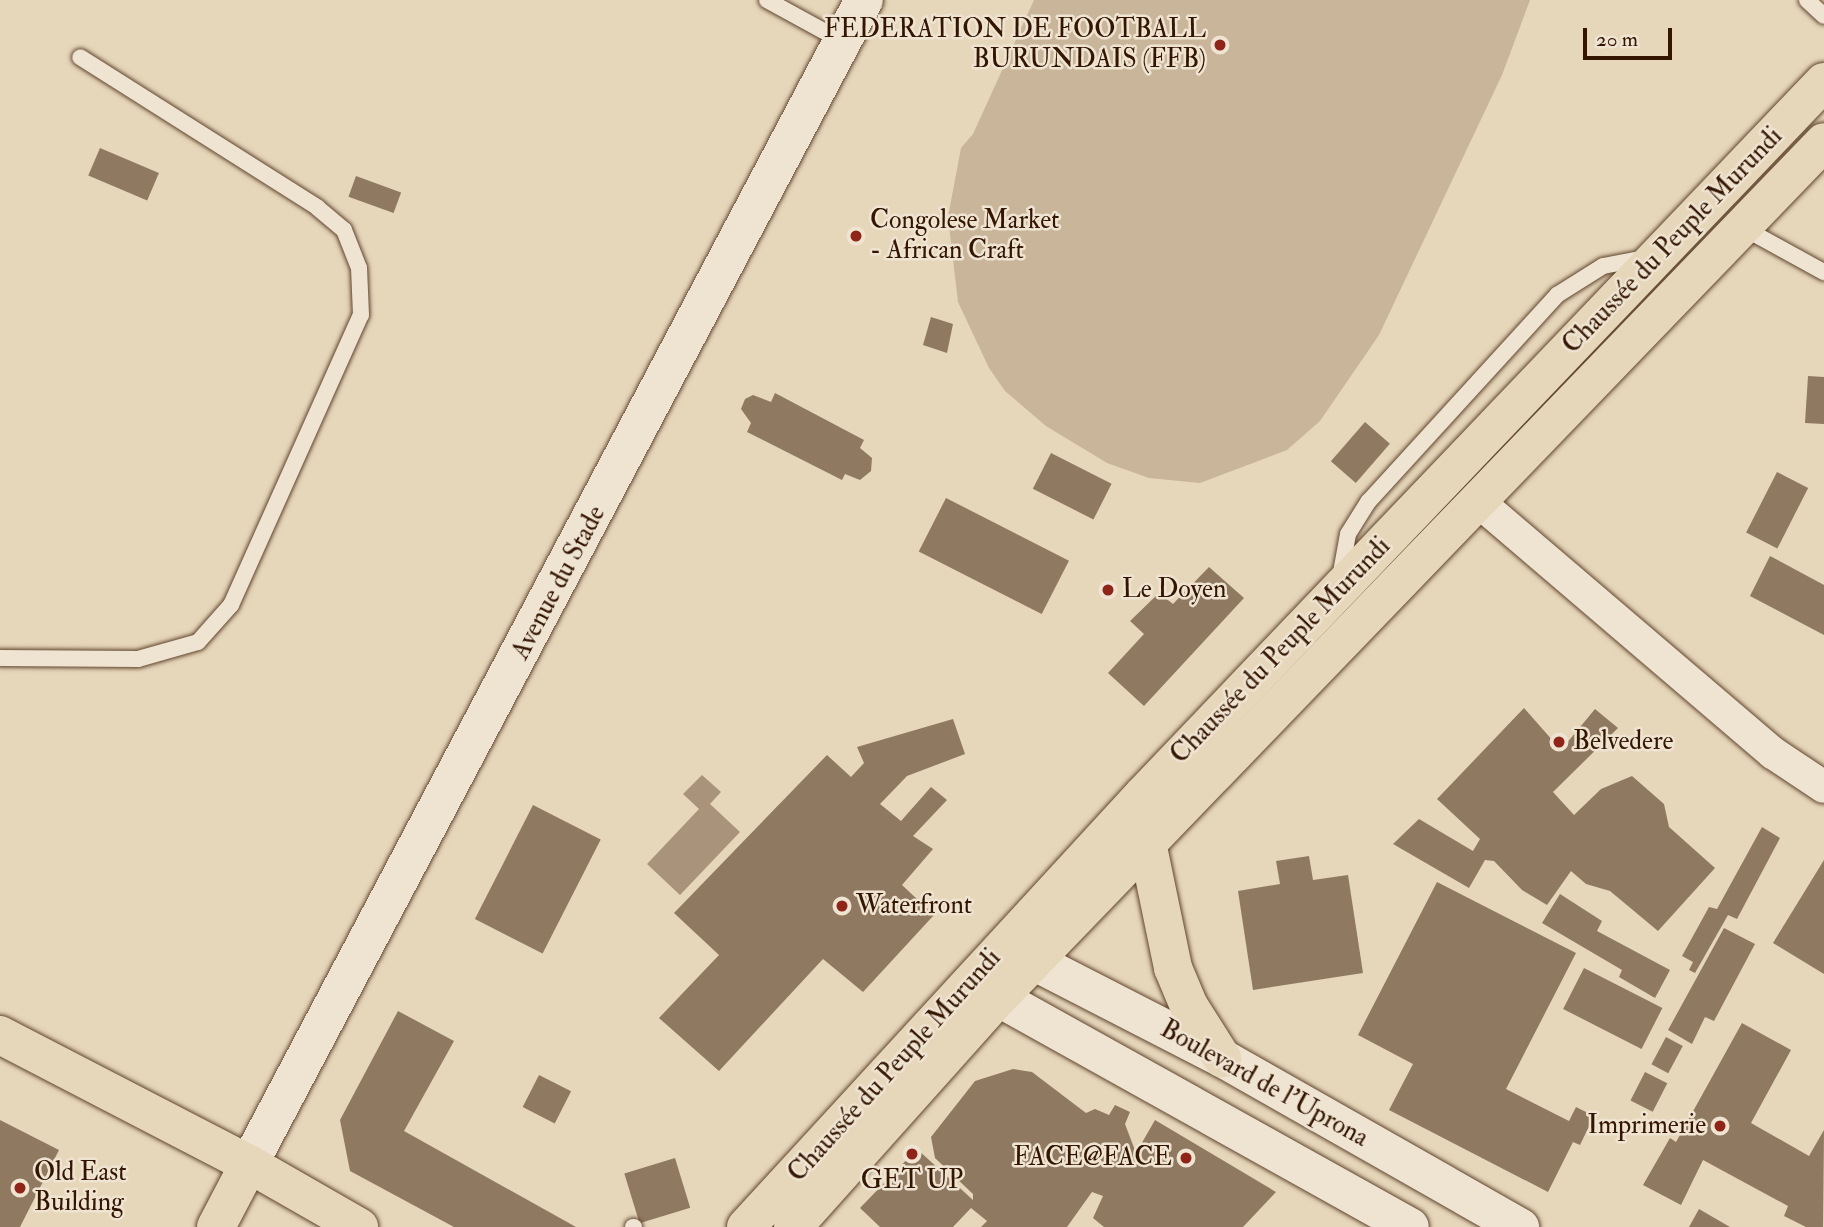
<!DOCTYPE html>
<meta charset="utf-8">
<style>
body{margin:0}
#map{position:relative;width:1824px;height:1227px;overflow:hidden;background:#e6d6ba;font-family:"IM FELL Double Pica",serif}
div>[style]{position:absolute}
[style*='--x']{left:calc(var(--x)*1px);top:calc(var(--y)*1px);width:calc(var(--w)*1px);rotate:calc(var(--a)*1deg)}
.green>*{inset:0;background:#c8b59a}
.water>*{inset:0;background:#a9947b}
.building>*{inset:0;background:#907961;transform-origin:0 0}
.roads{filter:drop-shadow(0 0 2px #60452e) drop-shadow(0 0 2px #60452e)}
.service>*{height:16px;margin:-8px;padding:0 8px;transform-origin:8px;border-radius:8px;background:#efe4d2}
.minor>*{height:32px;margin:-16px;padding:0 16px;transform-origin:16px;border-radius:16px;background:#efe4d2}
.tertiary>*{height:38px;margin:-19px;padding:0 19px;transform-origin:19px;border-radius:19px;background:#efe4d2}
.primary>*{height:38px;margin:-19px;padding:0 19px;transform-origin:19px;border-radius:19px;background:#e6d6ba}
.trunk>*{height:38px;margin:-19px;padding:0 19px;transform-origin:19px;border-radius:19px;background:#e6d6ba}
.dots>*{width:19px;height:19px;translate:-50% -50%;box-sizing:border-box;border:4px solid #efe4d2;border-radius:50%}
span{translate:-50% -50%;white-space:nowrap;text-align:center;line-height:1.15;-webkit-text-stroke:5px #efe4d2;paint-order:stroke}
.poi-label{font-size:26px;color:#331500}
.right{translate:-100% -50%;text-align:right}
.left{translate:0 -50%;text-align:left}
.street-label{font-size:26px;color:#331500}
.scale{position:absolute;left:1583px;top:28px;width:89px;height:32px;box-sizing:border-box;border:4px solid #331500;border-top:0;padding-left:9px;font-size:21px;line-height:24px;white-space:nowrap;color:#331500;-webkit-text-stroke:5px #efe4d2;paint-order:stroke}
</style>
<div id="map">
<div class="green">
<div style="clip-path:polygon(1034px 0,1530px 0,1502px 75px,1379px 335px,1320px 421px,1287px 450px,1200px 483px,1149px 478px,1107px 463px,1046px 426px,1005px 391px,989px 368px,958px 302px,948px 217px,961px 148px,973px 134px)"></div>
</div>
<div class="water">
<div style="clip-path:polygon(702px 775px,721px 792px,710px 804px,740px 832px,680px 895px,647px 864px,699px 809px,683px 794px)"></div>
</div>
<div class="building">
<div style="left:100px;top:148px;width:64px;height:30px;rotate:23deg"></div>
<div style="left:356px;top:176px;width:48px;height:22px;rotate:20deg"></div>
<div style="clip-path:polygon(931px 317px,953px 324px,947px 353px,923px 345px)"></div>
<div style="clip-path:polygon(1808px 376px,1824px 377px,1824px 424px,1805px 423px)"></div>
<div style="clip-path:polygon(775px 393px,864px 440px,860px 448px,872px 458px,871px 471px,860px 480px,845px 474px,842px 480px,747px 432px,751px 423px,741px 409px,745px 399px,753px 395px,771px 402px)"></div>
<div style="left:1365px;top:422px;width:33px;height:52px;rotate:41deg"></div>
<div style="left:1051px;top:453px;width:68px;height:40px;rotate:27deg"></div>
<div style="left:1777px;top:472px;width:35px;height:68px;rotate:27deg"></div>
<div style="left:946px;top:498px;width:138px;height:60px;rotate:27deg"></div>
<div style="clip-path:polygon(1770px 556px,1824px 585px,1824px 635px,1750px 596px)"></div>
<div style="clip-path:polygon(1209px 567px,1244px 598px,1144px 706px,1108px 673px,1144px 634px,1130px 621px,1159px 593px,1173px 604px)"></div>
<div style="clip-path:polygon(1524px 708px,1561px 750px,1595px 709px,1618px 728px,1553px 792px,1574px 815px,1601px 789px,1632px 776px,1664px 804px,1669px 827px,1715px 868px,1658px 931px,1610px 891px,1586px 884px,1571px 871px,1547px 905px,1522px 890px,1494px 861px,1485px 860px,1469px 888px,1393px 844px,1419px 819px,1473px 851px,1480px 839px,1437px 799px)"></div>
<div style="clip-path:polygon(953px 719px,965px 754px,907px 776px,880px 804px,901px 821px,931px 787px,947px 800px,913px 836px,933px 849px,902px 885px,934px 915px,863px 992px,823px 959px,719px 1071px,659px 1018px,719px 955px,674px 913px,827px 755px,851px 777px,864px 763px,857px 747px)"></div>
<div style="left:533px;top:805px;width:76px;height:128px;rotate:27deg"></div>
<div style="clip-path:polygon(1762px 827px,1780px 838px,1737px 919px,1728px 915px,1695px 973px,1689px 970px,1693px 962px,1682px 956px,1709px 907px,1717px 909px)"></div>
<div style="clip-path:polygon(1309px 856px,1313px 880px,1348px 875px,1363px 973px,1253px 990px,1238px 891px,1280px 884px,1276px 861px)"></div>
<div style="clip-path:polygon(1824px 860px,1824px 974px,1773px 943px)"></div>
<div style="clip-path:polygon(1437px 882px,1576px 953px,1506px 1089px,1569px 1121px,1576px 1107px,1594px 1116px,1580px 1145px,1573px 1142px,1548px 1192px,1389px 1110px,1413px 1064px,1358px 1035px)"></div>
<div style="clip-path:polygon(1560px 894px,1602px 921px,1597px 931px,1670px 970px,1655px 998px,1619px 977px,1622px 970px,1542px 923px)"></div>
<div style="clip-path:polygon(1724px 928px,1755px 944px,1714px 1021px,1705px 1017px,1692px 1044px,1668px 1030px)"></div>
<div style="left:1584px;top:968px;width:88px;height:46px;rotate:27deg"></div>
<div style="clip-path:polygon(398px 1011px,454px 1041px,404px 1131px,576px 1227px,454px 1227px,350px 1171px,340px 1120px)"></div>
<div style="clip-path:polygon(1742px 1023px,1791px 1050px,1751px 1123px,1809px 1156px,1824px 1130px,1823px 1227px,1806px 1227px,1784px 1216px,1788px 1206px,1703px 1160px,1681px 1205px,1643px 1185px,1670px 1138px,1676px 1142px)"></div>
<div style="left:1666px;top:1037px;width:19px;height:31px;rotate:28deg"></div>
<div style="clip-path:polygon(1013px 1069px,1032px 1072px,1086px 1113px,1095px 1109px,1109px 1115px,1115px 1105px,1130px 1112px,1125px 1124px,1136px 1153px,1155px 1120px,1276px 1192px,1243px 1227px,1104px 1227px,1093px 1218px,1103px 1196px,1092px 1192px,1067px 1227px,981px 1227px,987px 1221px,971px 1208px,953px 1227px,880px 1227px,860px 1208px,917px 1149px,973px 1200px,973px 1194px,935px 1158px,931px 1137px,975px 1081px)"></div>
<div style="left:1645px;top:1072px;width:25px;height:32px;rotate:27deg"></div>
<div style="left:539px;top:1075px;width:36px;height:36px;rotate:27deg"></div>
<div style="clip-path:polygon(0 1120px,59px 1150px,20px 1227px,0 1227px)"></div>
<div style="left:675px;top:1158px;width:52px;height:53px;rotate:73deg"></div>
<div style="clip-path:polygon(1699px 1209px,1730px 1227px,1689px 1227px)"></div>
</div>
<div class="roads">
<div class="service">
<div style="--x:767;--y:0;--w:85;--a:28.7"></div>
<div style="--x:1807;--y:0;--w:23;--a:43"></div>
<div style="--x:1742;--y:227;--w:94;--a:28.8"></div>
<div style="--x:1340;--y:578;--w:45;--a:-79.7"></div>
<div style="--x:1348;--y:534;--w:39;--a:-58"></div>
<div style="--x:1369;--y:501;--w:279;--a:-47.6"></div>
<div style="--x:1557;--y:295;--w:54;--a:-32.2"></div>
<div style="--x:1603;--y:266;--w:44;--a:-10.5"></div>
<div style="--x:0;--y:658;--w:138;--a:0.4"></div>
<div style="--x:138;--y:659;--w:62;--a:-15.8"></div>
<div style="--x:198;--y:642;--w:50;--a:-48.3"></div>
<div style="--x:231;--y:605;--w:318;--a:-65.9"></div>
<div style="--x:361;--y:315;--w:47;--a:-92.4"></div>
<div style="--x:359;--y:268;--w:41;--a:-111.5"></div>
<div style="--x:344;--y:230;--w:35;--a:-140"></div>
<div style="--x:317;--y:207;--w:280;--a:-147.7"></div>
<div style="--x:633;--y:1227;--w:1;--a:0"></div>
</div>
<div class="minor">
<div style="--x:1479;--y:502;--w:387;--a:40.5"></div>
<div style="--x:1773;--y:753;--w:61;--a:33.7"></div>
</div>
<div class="tertiary">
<div style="--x:1006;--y:947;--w:243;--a:27.2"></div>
<div style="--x:1222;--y:1058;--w:343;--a:29.6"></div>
<div style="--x:972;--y:983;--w:501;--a:29.12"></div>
<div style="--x:249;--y:1164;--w:1316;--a:-62.15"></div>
</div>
<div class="primary">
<div style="--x:0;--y:1035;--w:280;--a:27.4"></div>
</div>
<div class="trunk">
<div style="--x:1148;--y:847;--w:124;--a:78.3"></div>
<div style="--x:1173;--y:968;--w:41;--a:67.2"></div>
<div style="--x:1189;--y:1006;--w:62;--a:57.6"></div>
<div style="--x:216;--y:1227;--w:71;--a:-62.4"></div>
<div style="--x:249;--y:1164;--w:127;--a:29.8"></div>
<div style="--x:746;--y:1227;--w:587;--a:-47.42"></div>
<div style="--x:1143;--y:795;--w:986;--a:-46.32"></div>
<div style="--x:793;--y:1227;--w:309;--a:-48.2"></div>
<div style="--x:999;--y:997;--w:1188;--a:-46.02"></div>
</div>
</div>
<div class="dots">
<div style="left:1220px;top:45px;background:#8f2418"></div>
<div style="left:856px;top:236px;background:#8f2418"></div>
<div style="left:1108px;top:590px;background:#8f2418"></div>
<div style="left:1559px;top:742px;background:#8f2418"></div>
<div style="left:842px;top:906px;background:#8f2418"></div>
<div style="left:1720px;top:1126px;background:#8f2418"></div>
<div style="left:912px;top:1154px;background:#8f2418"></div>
<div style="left:1186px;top:1158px;background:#8f2418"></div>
<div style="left:20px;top:1188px;background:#8f2418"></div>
</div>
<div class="poi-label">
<span class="right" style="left:1206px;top:45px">FEDERATION DE FOOTBALL<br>BURUNDAIS (FFB)</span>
<span class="left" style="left:870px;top:236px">Congolese Market<br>- African Craft</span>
<span class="left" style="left:1122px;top:590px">Le Doyen</span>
<span class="left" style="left:1573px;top:742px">Belvedere</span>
<span class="left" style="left:856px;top:906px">Waterfront</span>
<span class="right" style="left:1706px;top:1126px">Imprimerie</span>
<span class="right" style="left:1172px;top:1158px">FACE@FACE</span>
<span class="left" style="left:34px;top:1188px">Old East<br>Building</span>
<span style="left:912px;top:1181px">GET UP</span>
</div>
<div class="street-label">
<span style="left:1673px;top:241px;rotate:-46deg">Chaussée du Peuple Murundi</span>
<span style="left:559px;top:583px;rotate:-62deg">Avenue du Stade</span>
<span style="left:1281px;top:651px;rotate:-46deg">Chaussée du Peuple Murundi</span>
<span style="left:895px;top:1066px;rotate:-48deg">Chaussée du Peuple Murundi</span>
<span style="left:1264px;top:1084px;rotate:29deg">Boulevard de l'Uprona</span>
</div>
<div class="scale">20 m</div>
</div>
